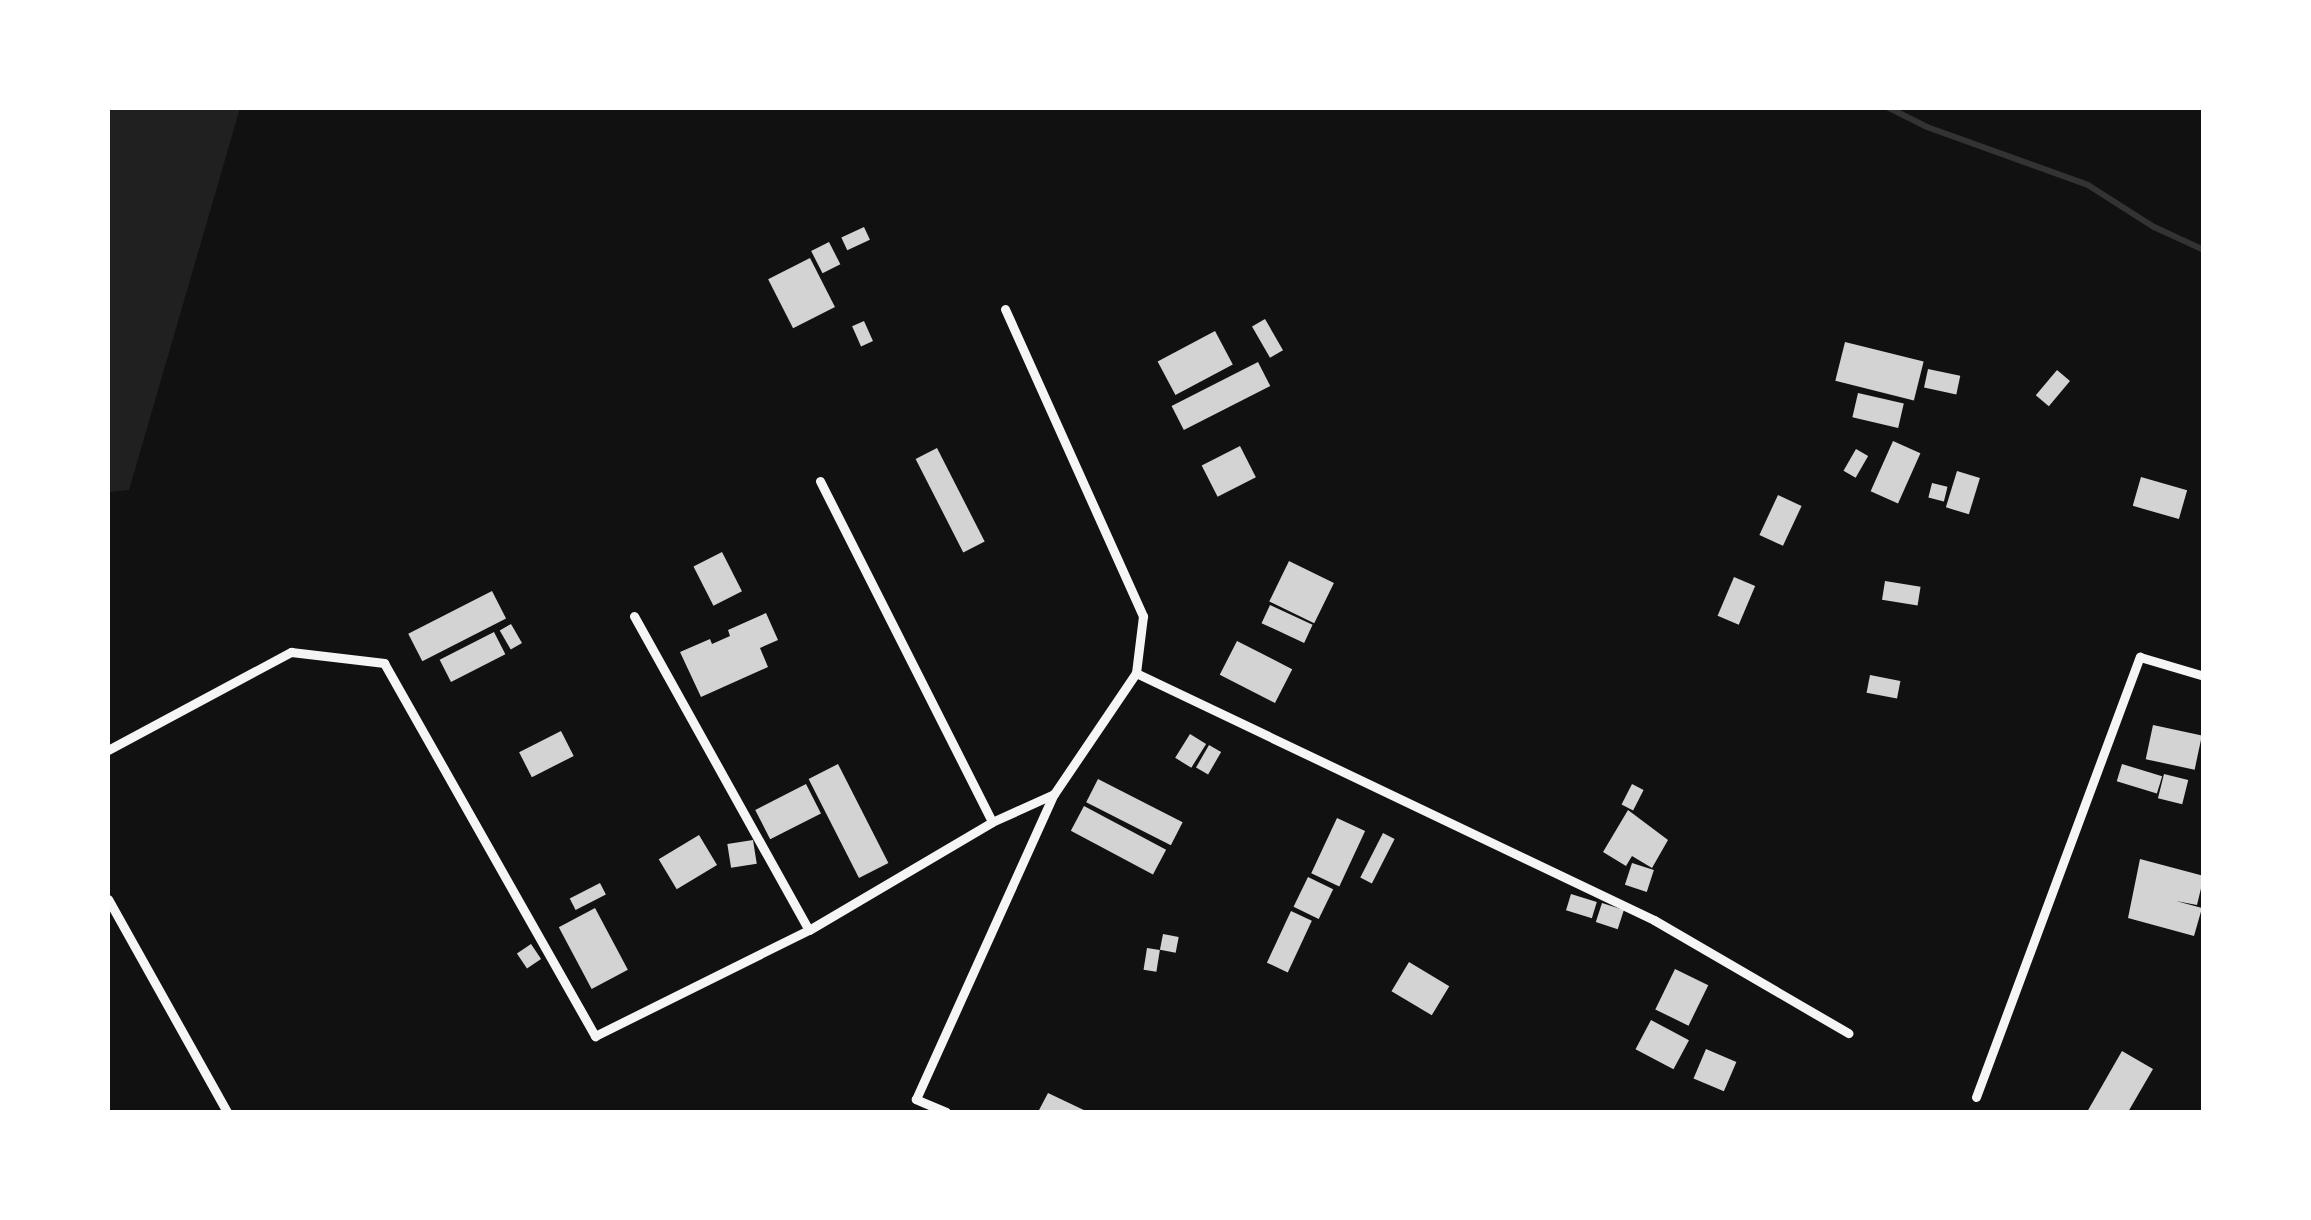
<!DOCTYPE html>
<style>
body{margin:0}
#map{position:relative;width:2311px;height:1220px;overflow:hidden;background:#111;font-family:"Crimson Pro",serif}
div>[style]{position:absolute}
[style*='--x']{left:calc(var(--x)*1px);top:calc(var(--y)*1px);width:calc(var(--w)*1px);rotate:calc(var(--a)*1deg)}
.green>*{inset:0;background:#202020}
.stream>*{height:6px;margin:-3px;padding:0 3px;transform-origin:3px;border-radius:3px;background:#333}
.building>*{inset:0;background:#d3d3d3;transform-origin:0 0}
.minor>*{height:9px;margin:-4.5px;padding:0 4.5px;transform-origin:4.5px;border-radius:4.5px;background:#f5f5f5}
span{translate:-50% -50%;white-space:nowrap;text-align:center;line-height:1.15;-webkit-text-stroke:10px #fff;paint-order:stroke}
.frame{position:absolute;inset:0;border:110px solid #fff;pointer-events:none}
</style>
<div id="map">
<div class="green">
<div style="clip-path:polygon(108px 108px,240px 108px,129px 490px,108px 492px)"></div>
</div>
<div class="stream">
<div style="--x:1889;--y:108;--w:42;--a:26.6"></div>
<div style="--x:1927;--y:127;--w:171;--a:19.8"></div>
<div style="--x:2088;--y:185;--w:78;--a:32.5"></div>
<div style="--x:2154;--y:227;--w:55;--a:24.7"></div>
</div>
<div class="building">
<div style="left:864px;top:227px;width:14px;height:25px;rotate:65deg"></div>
<div style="left:829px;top:242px;width:25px;height:20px;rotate:63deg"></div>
<div style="left:810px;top:258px;width:55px;height:47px;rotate:63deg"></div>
<div style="left:1265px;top:319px;width:36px;height:15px;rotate:60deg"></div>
<div style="left:864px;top:321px;width:22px;height:13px;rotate:66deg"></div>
<div style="left:1215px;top:331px;width:38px;height:65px;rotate:62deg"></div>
<div style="left:1845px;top:342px;width:81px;height:40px;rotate:14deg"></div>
<div style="left:1258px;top:362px;width:27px;height:97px;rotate:63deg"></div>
<div style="left:1928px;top:369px;width:33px;height:19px;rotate:12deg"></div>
<div style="left:2057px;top:370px;width:17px;height:33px;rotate:40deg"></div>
<div style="left:1858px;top:393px;width:47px;height:25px;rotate:13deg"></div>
<div style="left:1893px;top:441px;width:30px;height:55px;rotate:24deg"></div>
<div style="left:1240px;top:446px;width:35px;height:43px;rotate:63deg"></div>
<div style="left:937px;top:448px;width:105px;height:24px;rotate:63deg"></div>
<div style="left:1856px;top:449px;width:14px;height:25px;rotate:30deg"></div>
<div style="left:1957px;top:471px;width:24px;height:38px;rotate:17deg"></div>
<div style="left:2141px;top:477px;width:48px;height:30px;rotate:16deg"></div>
<div style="left:1932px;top:483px;width:16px;height:15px;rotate:14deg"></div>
<div style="left:1778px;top:495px;width:26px;height:44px;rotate:25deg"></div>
<div style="left:722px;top:552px;width:44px;height:32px;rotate:63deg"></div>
<div style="left:1289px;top:561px;width:50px;height:45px;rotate:26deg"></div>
<div style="left:1734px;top:577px;width:23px;height:42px;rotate:23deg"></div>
<div style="left:1885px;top:581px;width:36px;height:19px;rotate:9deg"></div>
<div style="left:492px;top:591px;width:31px;height:94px;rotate:63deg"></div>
<div style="left:1270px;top:605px;width:47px;height:20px;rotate:25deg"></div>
<div style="clip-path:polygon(766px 613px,778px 640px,760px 648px,768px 667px,701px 697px,680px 652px,710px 639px,712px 644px,730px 636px,728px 630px)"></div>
<div style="left:511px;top:624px;width:22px;height:13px;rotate:60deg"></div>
<div style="left:494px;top:632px;width:25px;height:61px;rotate:63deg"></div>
<div style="left:1237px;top:641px;width:62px;height:38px;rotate:27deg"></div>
<div style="left:1870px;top:675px;width:31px;height:18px;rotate:11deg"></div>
<div style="left:2153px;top:725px;width:50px;height:35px;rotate:12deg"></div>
<div style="left:561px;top:731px;width:28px;height:47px;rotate:63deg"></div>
<div style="left:1190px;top:734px;width:19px;height:28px;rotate:32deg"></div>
<div style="left:1209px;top:745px;width:14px;height:26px;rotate:30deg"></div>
<div style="left:838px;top:764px;width:111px;height:33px;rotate:63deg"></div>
<div style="left:2122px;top:764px;width:42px;height:18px;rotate:17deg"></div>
<div style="left:2164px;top:774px;width:25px;height:25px;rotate:14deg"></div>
<div style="left:1098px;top:779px;width:95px;height:26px;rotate:27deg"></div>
<div style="left:806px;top:784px;width:33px;height:57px;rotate:63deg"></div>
<div style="left:1632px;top:784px;width:13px;height:23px;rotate:27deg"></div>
<div style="left:1084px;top:806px;width:93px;height:28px;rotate:28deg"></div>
<div style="clip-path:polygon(1628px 810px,1668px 840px,1652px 868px,1632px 856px,1626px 866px,1603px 852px)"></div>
<div style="left:1337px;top:818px;width:31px;height:61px;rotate:25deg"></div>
<div style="left:1383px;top:833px;width:13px;height:50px;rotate:27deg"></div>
<div style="left:699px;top:835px;width:35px;height:47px;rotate:59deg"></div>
<div style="left:753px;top:840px;width:24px;height:26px;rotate:81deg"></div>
<div style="clip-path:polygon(2140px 859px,2204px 876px,2197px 905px,2176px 901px,2202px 908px,2194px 936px,2128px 918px)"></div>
<div style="left:1632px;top:863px;width:23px;height:23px;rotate:18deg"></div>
<div style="left:1308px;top:877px;width:28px;height:33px;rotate:26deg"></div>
<div style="left:600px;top:883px;width:13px;height:34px;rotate:63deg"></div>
<div style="left:1571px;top:894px;width:27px;height:17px;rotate:17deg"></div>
<div style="left:1602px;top:903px;width:23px;height:20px;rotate:18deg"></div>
<div style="left:595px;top:908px;width:70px;height:41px;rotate:62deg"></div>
<div style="left:1291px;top:911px;width:23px;height:57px;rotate:25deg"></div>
<div style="left:1163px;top:934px;width:16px;height:16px;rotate:11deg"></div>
<div style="left:531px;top:944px;width:18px;height:17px;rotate:56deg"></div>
<div style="left:1147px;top:948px;width:13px;height:22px;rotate:9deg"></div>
<div style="left:1409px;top:962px;width:47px;height:34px;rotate:31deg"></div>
<div style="left:1675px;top:969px;width:37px;height:45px;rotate:26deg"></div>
<div style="left:1651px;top:1020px;width:43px;height:33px;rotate:28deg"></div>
<div style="left:1706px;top:1049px;width:33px;height:32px;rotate:23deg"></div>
<div style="clip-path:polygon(2122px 1051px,2153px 1069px,2128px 1112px,2087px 1112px)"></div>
<div style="clip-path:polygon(1048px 1093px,1088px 1112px,1038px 1112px)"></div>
</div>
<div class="minor">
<div style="--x:1005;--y:309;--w:337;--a:65.8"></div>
<div style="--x:1143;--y:616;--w:57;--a:97"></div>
<div style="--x:820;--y:481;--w:382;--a:63.2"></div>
<div style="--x:634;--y:616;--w:359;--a:60.9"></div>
<div style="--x:108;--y:750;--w:208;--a:-28.2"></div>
<div style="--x:291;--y:652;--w:94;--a:6.7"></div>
<div style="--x:384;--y:663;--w:429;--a:60.5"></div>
<div style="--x:595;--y:1036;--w:239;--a:-26.4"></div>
<div style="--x:809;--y:930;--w:212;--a:-30.5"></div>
<div style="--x:992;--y:822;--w:68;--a:-24.3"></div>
<div style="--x:1054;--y:794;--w:146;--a:-55.9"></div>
<div style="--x:1136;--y:673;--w:574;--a:25.49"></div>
<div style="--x:1654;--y:920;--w:225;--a:30.2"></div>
<div style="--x:108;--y:899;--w:244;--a:60.8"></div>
<div style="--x:1976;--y:1097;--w:470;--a:-69.6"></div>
<div style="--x:2140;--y:657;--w:67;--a:16.5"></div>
<div style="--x:946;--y:1112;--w:33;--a:-157"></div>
<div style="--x:916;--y:1099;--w:335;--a:-65.7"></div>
</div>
<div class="frame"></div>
</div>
